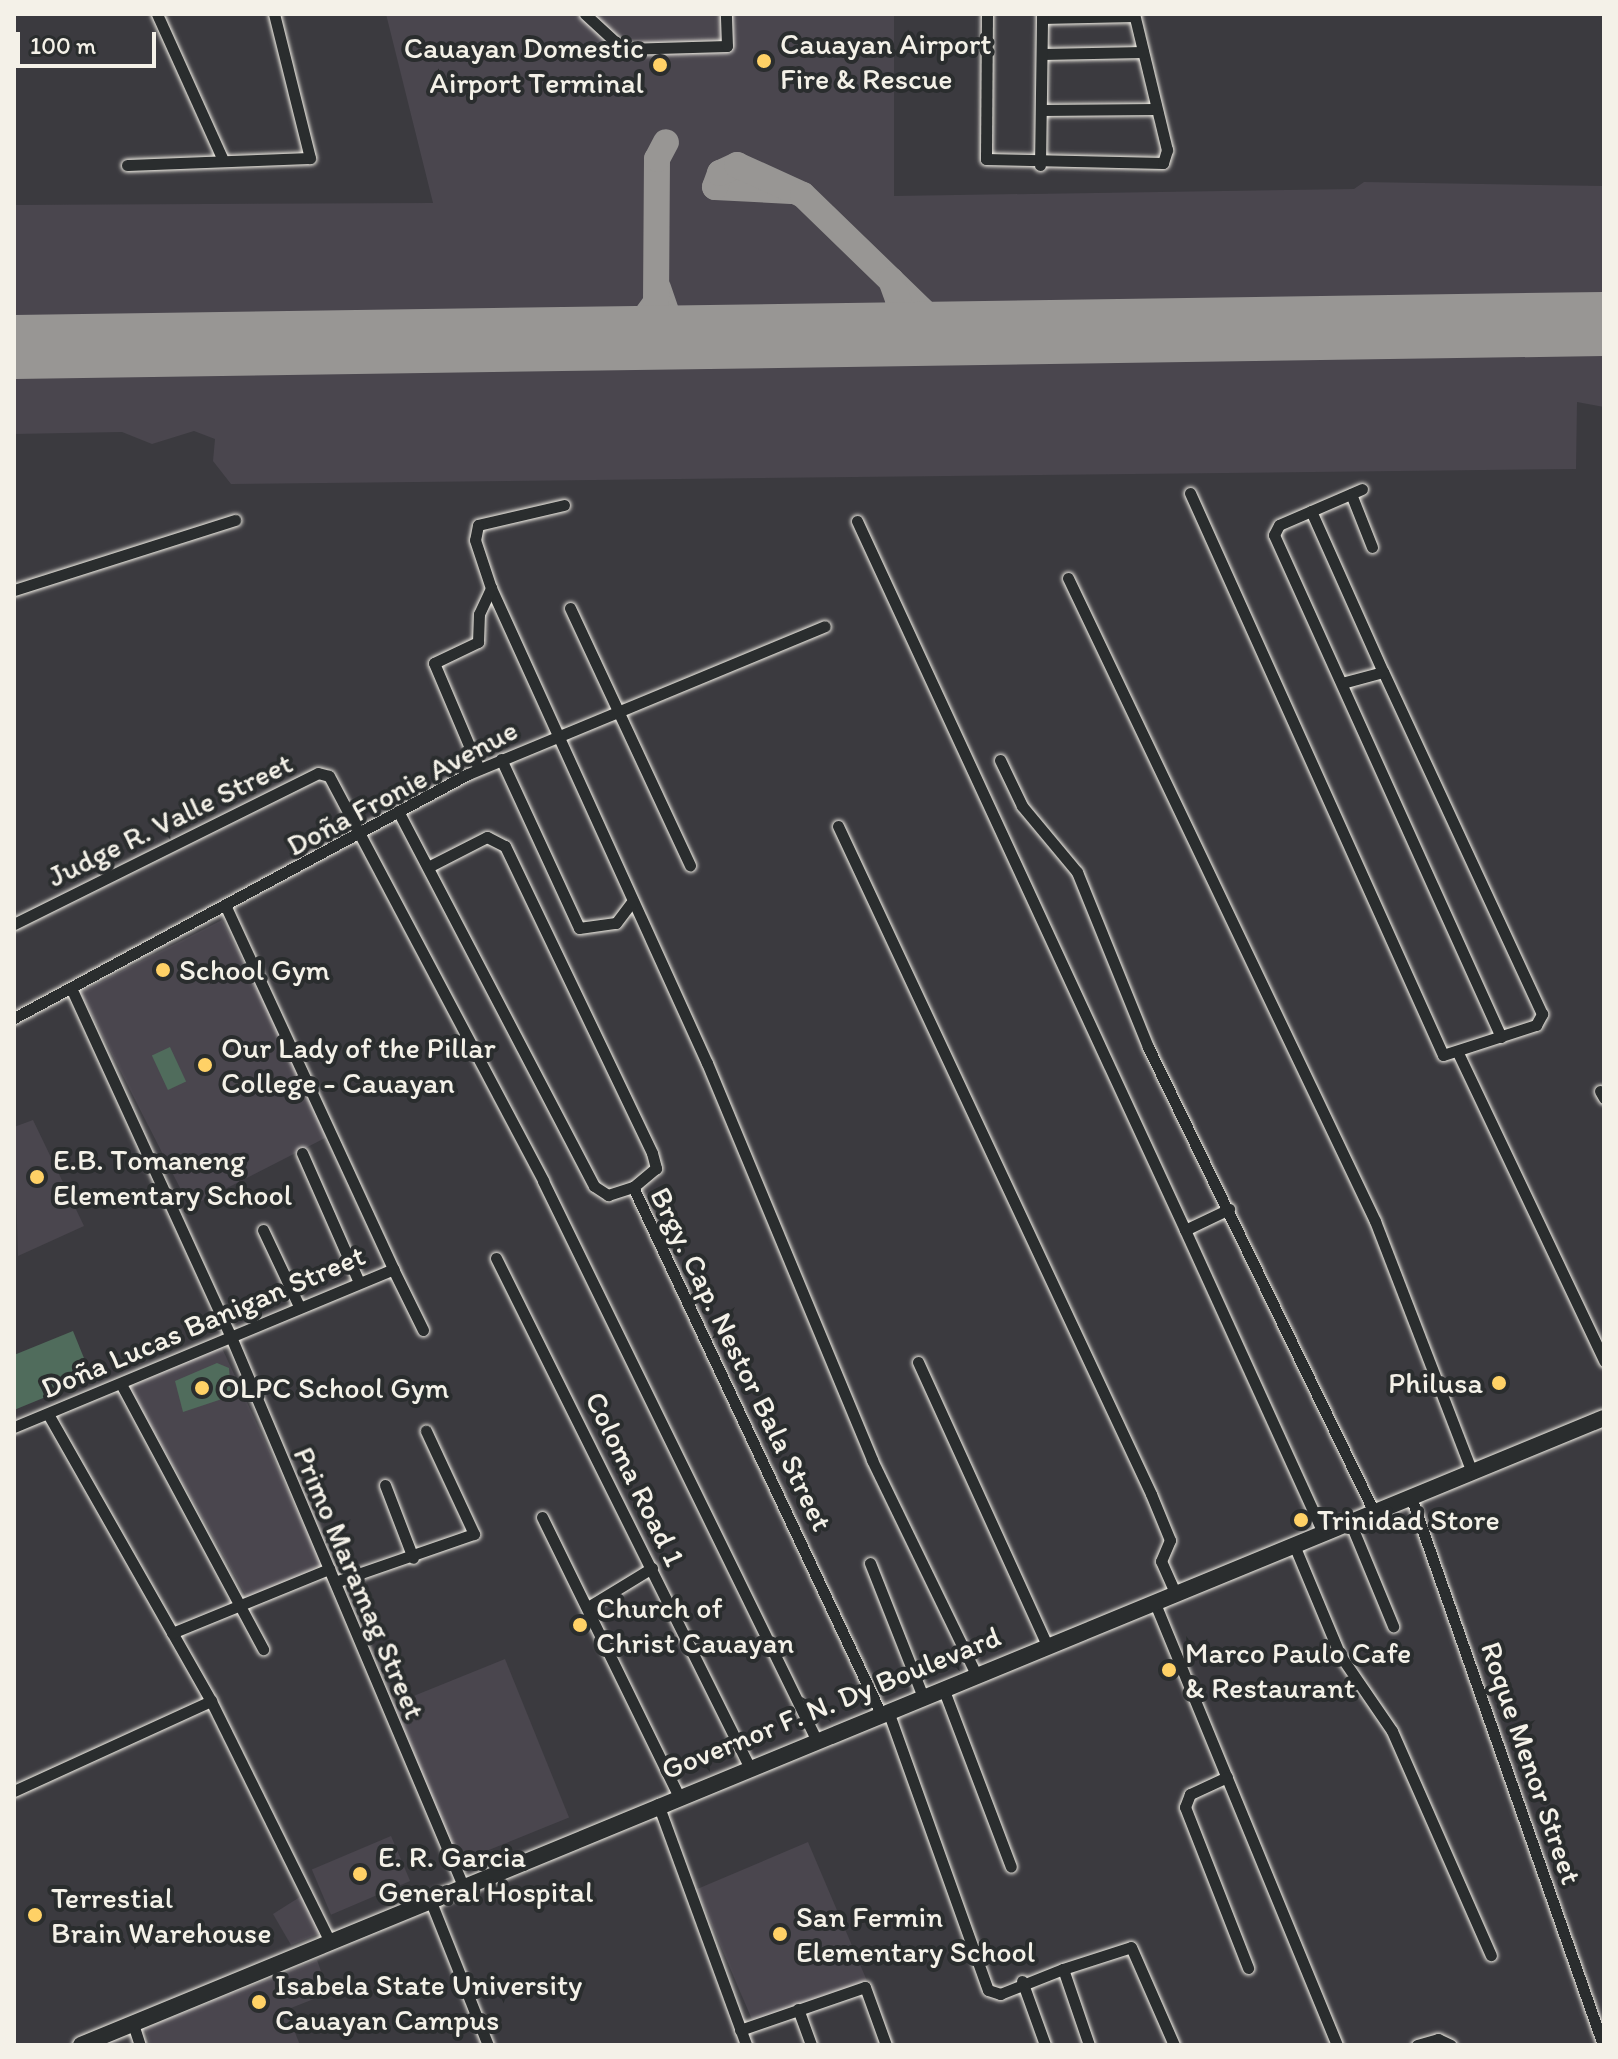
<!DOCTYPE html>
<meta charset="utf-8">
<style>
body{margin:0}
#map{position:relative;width:1618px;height:2059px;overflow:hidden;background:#3b3a3f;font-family:Itim,sans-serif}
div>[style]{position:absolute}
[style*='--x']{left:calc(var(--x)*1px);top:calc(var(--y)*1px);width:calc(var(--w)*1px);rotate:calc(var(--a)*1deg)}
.built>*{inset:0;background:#4a464e;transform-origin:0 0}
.green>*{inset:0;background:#506c5c;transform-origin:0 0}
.taxiway>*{height:26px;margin:-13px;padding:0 13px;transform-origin:13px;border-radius:13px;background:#989694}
.runway>*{height:64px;margin:-32px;padding:0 32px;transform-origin:32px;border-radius:32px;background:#989694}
.roads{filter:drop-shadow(0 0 2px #f4f1e8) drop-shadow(0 0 2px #f4f1e8)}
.minor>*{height:11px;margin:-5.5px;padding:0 5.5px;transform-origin:5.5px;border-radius:5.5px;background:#2a2d2e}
.highway>*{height:16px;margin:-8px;padding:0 8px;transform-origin:8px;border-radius:8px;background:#2a2d2e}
.dots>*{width:22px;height:22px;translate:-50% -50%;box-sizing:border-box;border:4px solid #2a2d2e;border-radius:50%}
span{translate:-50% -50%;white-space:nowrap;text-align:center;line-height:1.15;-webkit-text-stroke:8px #2a2d2e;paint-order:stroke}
.poi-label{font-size:30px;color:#f4f1e8}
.left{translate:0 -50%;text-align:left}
.right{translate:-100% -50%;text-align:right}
.street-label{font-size:30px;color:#f4f1e8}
.frame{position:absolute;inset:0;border:16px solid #f4f1e8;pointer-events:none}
.scale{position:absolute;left:16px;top:32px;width:140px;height:36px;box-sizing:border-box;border:4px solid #f4f1e8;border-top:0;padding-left:10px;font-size:24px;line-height:28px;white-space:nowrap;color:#f4f1e8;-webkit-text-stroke:6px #2a2d2e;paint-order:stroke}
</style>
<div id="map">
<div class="built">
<div style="clip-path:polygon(386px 14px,894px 14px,894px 196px,1354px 189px,1364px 182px,1604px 186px,1604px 407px,1577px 402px,1576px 469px,231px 484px,213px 461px,215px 439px,194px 431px,152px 444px,122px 432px,14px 434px,14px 205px,433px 203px)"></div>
<div style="left:222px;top:920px;width:241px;height:159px;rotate:63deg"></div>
<div style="clip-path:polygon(33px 1120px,84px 1226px,18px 1256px,14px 1127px)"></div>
<div style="clip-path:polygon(221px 1346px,323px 1567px,248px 1599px,129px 1387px)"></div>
<div style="left:505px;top:1659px;width:171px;height:120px;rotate:68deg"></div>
<div style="left:391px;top:1836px;width:49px;height:86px;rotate:67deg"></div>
<div style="left:808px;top:1842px;width:150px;height:121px;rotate:67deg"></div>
<div style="clip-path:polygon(303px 1895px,321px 1933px,291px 1945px,273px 1914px)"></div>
<div style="clip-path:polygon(317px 1960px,329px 1993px,286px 2010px,300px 2045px,150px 2045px,145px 2028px)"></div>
</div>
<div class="green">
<div style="left:170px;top:1047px;width:38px;height:20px;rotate:65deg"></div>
<div style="clip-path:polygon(73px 1331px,92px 1378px,14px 1410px,14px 1355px)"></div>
<div style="clip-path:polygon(217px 1363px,229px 1368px,231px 1396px,183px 1412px,175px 1381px)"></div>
</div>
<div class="taxiway">
<div style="--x:791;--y:191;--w:76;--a:-177"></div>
<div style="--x:715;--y:187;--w:15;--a:-70"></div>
<div style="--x:720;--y:173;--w:19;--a:-25"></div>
<div style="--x:737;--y:165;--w:72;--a:24.4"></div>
<div style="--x:803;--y:195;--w:187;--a:44.1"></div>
<div style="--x:937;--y:325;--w:21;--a:23"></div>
<div style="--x:658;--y:288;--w:31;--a:71"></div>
<div style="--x:668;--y:317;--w:43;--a:27.8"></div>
<div style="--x:870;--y:334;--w:23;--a:-15"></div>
<div style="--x:892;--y:328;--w:27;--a:-75"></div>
<div style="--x:899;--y:302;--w:23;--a:-110"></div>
<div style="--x:596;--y:338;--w:37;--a:-6"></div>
<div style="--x:633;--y:334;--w:39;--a:-54"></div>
<div style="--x:656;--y:302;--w:143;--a:-89.6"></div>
<div style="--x:657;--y:159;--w:19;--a:-62"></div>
</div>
<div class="runway">
<div style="--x:14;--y:347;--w:1590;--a:-0.83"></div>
</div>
<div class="roads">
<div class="minor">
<div style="--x:157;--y:14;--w:160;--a:65.7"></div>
<div style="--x:585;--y:14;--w:52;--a:42.6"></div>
<div style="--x:623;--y:49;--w:104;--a:-1.7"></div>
<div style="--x:727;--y:46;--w:32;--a:-92"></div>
<div style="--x:987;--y:14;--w:145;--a:90.4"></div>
<div style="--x:986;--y:159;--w:177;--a:1.3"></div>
<div style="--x:1163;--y:163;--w:14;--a:-73"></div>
<div style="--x:1167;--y:150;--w:140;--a:-103.6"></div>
<div style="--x:1042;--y:18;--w:92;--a:-1.2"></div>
<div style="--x:1042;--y:54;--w:101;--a:-1.1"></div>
<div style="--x:1041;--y:110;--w:115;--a:-0.5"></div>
<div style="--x:127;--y:165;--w:183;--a:-2.2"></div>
<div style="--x:310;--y:158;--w:148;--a:-104"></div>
<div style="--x:1040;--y:165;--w:151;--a:-89.2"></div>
<div style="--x:1362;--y:489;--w:90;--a:156.6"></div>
<div style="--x:1279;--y:525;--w:11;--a:117"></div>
<div style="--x:1274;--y:535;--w:551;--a:65.67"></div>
<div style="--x:1190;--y:493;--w:616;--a:65.76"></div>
<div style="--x:1443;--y:1055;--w:98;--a:-17.9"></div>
<div style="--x:1536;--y:1025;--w:13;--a:-61"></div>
<div style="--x:1542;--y:1014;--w:377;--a:-114.9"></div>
<div style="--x:1383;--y:672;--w:42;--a:165"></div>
<div style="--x:1351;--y:494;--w:57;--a:68.4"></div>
<div style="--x:564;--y:505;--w:88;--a:166.9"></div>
<div style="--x:478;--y:525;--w:15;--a:101"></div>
<div style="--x:475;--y:540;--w:51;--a:71.6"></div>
<div style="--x:491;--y:588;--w:522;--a:65.55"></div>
<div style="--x:707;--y:1063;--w:430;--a:67.4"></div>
<div style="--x:872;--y:1460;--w:238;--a:64.1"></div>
<div style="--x:1311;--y:511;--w:176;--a:65.9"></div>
<div style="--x:857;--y:521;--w:781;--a:65.17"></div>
<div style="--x:1185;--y:1230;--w:49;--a:-25.5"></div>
<div style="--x:1068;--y:578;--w:713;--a:64.48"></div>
<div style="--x:1375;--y:1221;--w:269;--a:68.9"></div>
<div style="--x:14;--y:590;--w:232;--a:-17.6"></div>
<div style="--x:570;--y:608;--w:284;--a:65"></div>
<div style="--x:501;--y:759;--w:186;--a:65.2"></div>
<div style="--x:579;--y:928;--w:37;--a:-8"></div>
<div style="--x:616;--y:923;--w:26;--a:-53"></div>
<div style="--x:1000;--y:760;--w:51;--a:64.4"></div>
<div style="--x:1022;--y:806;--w:86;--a:50.2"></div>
<div style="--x:1077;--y:872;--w:189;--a:67.9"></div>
<div style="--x:1148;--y:1047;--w:517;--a:64.08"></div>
<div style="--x:479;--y:769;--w:115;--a:-113"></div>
<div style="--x:434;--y:663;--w:49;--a:-25.5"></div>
<div style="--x:478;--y:642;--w:28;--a:-88"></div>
<div style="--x:479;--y:614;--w:29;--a:-65"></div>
<div style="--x:398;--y:811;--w:423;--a:62.4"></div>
<div style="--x:594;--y:1186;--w:17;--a:33"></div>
<div style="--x:608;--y:1195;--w:26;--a:-18"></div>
<div style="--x:633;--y:1187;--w:582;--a:64.8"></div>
<div style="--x:838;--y:826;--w:738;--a:64.89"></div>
<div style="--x:1151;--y:1494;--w:50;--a:67.6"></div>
<div style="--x:1170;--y:1540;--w:23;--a:113"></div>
<div style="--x:1161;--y:1561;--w:35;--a:66"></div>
<div style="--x:430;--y:866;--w:64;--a:-27"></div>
<div style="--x:487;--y:837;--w:20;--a:27"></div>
<div style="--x:505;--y:846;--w:340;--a:64.4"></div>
<div style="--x:652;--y:1153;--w:16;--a:75"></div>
<div style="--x:656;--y:1168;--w:30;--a:140"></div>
<div style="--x:226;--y:907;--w:399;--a:65.2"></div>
<div style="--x:14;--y:924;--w:339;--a:-26.4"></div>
<div style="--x:318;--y:773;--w:11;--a:15"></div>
<div style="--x:329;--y:776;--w:458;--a:62.1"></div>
<div style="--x:543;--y:1181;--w:621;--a:63.93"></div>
<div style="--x:72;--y:990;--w:382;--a:65.4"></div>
<div style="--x:231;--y:1337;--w:598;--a:67.08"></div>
<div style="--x:14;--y:1018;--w:515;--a:-28.26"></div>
<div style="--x:468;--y:774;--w:386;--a:-22.5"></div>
<div style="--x:1459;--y:1055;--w:339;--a:64.6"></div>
<div style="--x:1600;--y:1091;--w:8;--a:60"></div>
<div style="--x:302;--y:1153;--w:139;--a:66.2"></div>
<div style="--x:263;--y:1230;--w:82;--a:64.7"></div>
<div style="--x:1185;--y:1230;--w:333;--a:65.5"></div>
<div style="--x:496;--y:1258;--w:568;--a:63.53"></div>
<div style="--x:918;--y:1362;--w:311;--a:65.5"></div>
<div style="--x:121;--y:1384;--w:301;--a:61.8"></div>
<div style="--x:48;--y:1414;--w:330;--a:60.4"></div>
<div style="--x:211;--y:1701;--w:269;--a:63.7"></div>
<div style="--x:14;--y:1427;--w:411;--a:-22.6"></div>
<div style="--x:393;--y:1269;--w:68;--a:63.8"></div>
<div style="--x:385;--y:1485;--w:78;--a:69"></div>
<div style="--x:1411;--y:1497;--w:581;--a:70.69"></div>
<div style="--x:542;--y:1517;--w:309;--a:63.9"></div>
<div style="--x:1350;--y:1522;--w:113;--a:67.5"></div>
<div style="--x:1294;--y:1545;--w:119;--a:67.3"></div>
<div style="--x:1340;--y:1655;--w:92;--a:55.6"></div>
<div style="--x:1392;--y:1731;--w:245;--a:66.2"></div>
<div style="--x:870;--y:1563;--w:144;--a:68.4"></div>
<div style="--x:335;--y:1582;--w:147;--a:-19.1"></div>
<div style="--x:474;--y:1534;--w:114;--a:-115"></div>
<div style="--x:1154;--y:1601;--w:480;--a:67.6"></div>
<div style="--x:588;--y:1607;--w:75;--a:-31.4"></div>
<div style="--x:172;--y:1633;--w:170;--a:-22.2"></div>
<div style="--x:943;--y:1688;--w:191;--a:69.2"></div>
<div style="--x:888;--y:1711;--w:296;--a:70.3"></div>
<div style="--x:988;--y:1990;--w:13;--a:18"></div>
<div style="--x:1000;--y:1994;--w:68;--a:-21.6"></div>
<div style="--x:1063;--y:1969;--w:80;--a:71.1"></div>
<div style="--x:1227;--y:1777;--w:41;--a:155.3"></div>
<div style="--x:1190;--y:1794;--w:14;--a:111"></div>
<div style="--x:1185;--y:1807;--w:173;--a:68.6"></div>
<div style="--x:14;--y:1791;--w:217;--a:-24.6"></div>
<div style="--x:658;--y:1804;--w:257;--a:69.9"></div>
<div style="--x:431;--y:1902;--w:154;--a:68.3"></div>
<div style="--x:1063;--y:1969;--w:71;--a:-17.9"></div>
<div style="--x:1131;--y:1947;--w:107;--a:66.3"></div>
<div style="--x:1022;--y:1981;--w:68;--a:70.2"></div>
<div style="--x:798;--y:2009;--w:38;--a:70"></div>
<div style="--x:133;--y:2024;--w:22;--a:72"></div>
<div style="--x:740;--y:2030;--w:132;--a:-19"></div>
<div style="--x:865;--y:1987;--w:62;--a:70.1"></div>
<div style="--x:1417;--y:2045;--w:22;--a:-16"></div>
<div style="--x:1438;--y:2039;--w:14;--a:25"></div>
</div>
<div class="highway">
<div style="--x:81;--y:2045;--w:1647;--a:-22.38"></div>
</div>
</div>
<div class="dots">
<div style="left:764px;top:61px;background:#ffd166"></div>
<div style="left:660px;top:65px;background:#ffd166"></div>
<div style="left:163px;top:970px;background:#ffd166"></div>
<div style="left:205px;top:1065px;background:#ffd166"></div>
<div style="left:37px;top:1177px;background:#ffd166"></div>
<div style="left:1499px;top:1383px;background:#ffd166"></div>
<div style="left:202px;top:1388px;background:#ffd166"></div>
<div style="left:1301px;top:1520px;background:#ffd166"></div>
<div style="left:580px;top:1625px;background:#ffd166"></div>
<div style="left:1169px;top:1670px;background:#ffd166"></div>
<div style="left:360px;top:1874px;background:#ffd166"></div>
<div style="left:35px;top:1915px;background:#ffd166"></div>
<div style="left:780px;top:1934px;background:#ffd166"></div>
<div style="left:259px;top:2002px;background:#ffd166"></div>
</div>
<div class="poi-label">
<span class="left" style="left:780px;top:61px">Cauayan Airport<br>Fire &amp; Rescue</span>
<span class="right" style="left:644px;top:65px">Cauayan Domestic<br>Airport Terminal</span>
<span class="left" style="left:179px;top:970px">School Gym</span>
<span class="left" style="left:221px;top:1065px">Our Lady of the Pillar<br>College - Cauayan</span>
<span class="left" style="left:53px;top:1177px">E.B. Tomaneng<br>Elementary School</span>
<span class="right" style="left:1483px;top:1383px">Philusa</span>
<span class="left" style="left:218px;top:1388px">OLPC School Gym</span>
<span class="left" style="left:1317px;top:1520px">Trinidad Store</span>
<span class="left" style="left:596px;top:1625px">Church of<br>Christ Cauayan</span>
<span class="left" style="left:1185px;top:1670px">Marco Paulo Cafe<br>&amp; Restaurant</span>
<span class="left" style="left:378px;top:1874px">E. R. Garcia<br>General Hospital</span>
<span class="left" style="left:51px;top:1915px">Terrestial<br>Brain Warehouse</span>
<span class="left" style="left:796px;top:1934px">San Fermin<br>Elementary School</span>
<span class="left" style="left:275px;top:2002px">Isabela State University<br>Cauayan Campus</span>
</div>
<div class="street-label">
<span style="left:402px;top:788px;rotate:-28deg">Doña Fronie Avenue</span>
<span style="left:170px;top:820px;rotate:-26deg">Judge R. Valle Street</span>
<span style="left:203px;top:1322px;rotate:-23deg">Doña Lucas Banigan Street</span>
<span style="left:741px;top:1359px;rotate:64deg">Brgy. Cap. Nestor Bala Street</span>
<span style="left:635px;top:1479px;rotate:64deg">Coloma Road 1</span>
<span style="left:359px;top:1583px;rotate:67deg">Primo Maramag Street</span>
<span style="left:831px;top:1703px;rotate:-22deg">Governor F. N. Dy Boulevard</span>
<span style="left:1531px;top:1763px;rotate:71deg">Roque Menor Street</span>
</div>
<div class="frame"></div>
<div class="scale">100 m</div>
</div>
